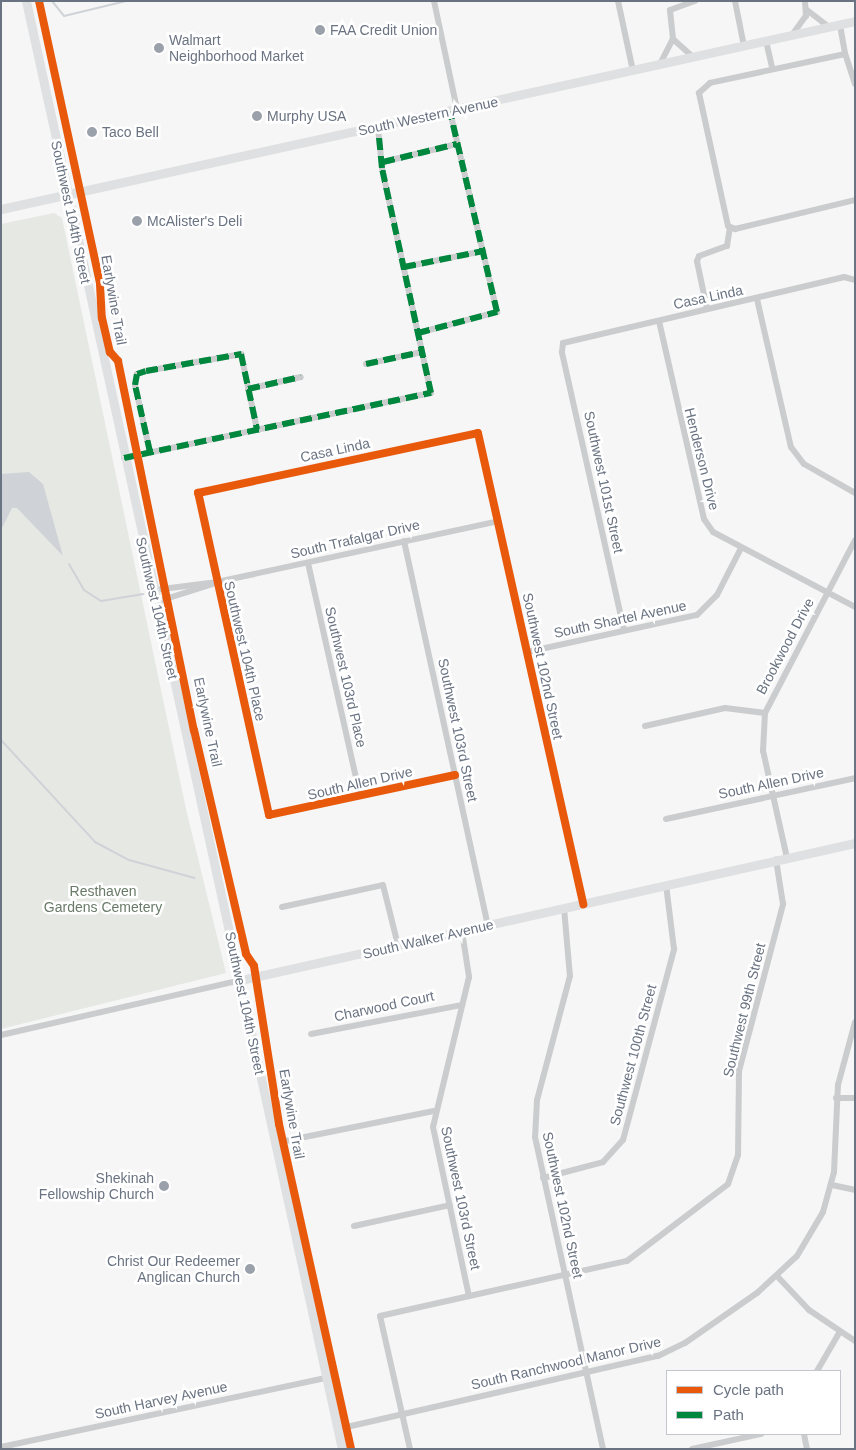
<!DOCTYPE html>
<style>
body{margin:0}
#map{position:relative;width:856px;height:1450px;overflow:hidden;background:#f6f6f6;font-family:Arial,sans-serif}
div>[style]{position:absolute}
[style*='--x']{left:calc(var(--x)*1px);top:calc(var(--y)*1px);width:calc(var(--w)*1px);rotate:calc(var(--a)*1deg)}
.green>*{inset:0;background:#e6e8e4}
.water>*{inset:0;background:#cfd3d7}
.stream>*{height:2px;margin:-1px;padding:0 1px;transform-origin:1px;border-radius:1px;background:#cfd3d7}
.street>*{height:6px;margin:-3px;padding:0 3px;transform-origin:3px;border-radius:3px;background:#cbcccd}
.secondary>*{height:9px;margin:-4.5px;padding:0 4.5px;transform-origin:4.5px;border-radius:4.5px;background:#dfe0e1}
.quiet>*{height:6px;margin-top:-3px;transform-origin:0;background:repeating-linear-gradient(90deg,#00873e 0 12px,transparent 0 18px)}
.cycleway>*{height:8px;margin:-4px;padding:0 4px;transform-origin:4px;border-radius:4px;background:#e8590c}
.dots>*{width:14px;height:14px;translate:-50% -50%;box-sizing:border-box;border:2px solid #fff;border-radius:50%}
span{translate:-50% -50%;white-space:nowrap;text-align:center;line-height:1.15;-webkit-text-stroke:5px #fff;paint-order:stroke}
.poi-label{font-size:14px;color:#6a7382}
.left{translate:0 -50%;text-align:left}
.right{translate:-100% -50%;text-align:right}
.street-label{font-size:14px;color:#6a7382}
.park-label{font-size:14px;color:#697a68}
.frame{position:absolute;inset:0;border:2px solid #6a7382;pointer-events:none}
.legend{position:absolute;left:666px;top:1370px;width:175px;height:65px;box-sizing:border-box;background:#fff;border:1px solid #c3c7cd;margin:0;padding:6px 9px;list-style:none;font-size:15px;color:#6a7382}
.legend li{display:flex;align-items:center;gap:10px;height:25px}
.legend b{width:25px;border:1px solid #c3c7cd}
</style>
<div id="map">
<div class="green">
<div style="clip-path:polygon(54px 213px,62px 218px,186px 809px,226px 973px,1px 1029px,1px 224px)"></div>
</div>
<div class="water">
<div style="clip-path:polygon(29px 472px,43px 484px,63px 556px,17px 508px,12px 508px,1px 530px,1px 474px)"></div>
</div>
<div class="stream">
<div style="--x:52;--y:1;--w:19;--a:51"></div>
<div style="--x:64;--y:16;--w:64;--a:-13.6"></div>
<div style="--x:69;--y:564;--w:30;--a:60"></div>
<div style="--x:84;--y:590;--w:20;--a:33"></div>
<div style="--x:101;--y:601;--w:43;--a:-9.5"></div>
<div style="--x:1;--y:740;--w:139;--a:47.3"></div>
<div style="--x:95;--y:842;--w:38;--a:28"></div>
<div style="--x:129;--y:860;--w:68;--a:15.3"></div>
</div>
<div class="street">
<div style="--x:434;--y:1;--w:110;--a:78"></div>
<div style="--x:618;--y:1;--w:72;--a:77.9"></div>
<div style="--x:735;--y:1;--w:46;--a:78.7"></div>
<div style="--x:807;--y:10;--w:28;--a:38"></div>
<div style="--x:840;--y:25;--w:29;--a:80"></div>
<div style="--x:792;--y:35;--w:24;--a:-54"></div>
<div style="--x:806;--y:16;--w:15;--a:-94"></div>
<div style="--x:766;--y:41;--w:28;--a:77"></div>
<div style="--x:693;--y:57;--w:27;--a:-138"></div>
<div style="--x:673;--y:39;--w:29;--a:-96"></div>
<div style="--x:670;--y:10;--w:27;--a:-20"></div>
<div style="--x:660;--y:64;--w:28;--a:-63"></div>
<div style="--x:855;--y:84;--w:32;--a:-108"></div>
<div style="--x:845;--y:54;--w:138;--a:167.9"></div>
<div style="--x:710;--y:83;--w:15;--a:138"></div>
<div style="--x:699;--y:93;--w:136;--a:77.7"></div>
<div style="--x:728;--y:226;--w:8;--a:23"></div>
<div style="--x:735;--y:229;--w:123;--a:-13.6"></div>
<div style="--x:383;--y:162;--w:76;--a:-13.7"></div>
<div style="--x:404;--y:267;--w:81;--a:-11.4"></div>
<div style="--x:757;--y:299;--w:152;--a:77.1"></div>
<div style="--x:791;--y:447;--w:21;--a:53"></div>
<div style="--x:804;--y:464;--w:59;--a:29.6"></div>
<div style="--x:707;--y:309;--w:49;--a:-101.8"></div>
<div style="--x:697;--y:261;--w:5;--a:-68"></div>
<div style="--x:699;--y:256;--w:30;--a:-20"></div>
<div style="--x:727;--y:246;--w:19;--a:-81"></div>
<div style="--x:659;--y:321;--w:203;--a:77.2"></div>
<div style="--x:704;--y:519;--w:16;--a:55"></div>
<div style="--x:713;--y:532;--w:161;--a:27.8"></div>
<div style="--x:418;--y:333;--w:82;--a:-14.9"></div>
<div style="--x:497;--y:312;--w:206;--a:-103.2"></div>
<div style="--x:366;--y:364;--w:57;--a:-12.1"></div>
<div style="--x:248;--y:389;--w:54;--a:-12.8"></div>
<div style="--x:150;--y:452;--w:69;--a:-102.6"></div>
<div style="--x:135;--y:385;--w:11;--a:-80"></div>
<div style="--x:137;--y:374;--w:9;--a:-18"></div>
<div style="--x:146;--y:371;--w:97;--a:-10.1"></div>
<div style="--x:241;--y:354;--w:77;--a:78"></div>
<div style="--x:124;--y:458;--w:314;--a:-12"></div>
<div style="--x:431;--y:393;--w:230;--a:-102.3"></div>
<div style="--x:382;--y:168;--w:41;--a:-95.6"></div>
<div style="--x:404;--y:541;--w:393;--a:77.7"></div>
<div style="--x:308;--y:563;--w:239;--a:77.4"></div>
<div style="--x:154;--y:590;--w:64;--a:-7.2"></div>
<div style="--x:217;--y:582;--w:288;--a:-12.2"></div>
<div style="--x:156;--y:602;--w:63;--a:-17.6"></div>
<div style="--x:624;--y:630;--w:285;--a:-102.6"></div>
<div style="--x:562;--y:352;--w:9;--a:-84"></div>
<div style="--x:563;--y:343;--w:289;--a:-13.2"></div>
<div style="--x:844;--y:277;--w:11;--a:15"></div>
<div style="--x:527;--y:652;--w:174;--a:-12.3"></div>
<div style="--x:697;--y:615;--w:28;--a:-45"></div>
<div style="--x:717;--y:595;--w:53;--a:-62.9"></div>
<div style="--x:645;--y:726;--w:82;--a:-12.7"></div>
<div style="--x:725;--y:708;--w:40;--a:7.1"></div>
<div style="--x:455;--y:775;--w:190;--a:167.9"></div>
<div style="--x:269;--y:815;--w:330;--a:-102.4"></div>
<div style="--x:198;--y:493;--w:286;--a:-12.1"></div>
<div style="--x:478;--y:433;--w:483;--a:77.4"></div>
<div style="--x:666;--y:819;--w:193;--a:-12.2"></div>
<div style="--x:787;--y:858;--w:110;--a:-102.6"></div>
<div style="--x:763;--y:751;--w:38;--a:-87"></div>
<div style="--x:765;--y:713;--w:195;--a:-62.5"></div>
<div style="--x:282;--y:907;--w:103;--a:-12.3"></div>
<div style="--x:383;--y:885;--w:62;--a:76"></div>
<div style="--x:564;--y:908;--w:68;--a:85"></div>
<div style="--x:570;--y:976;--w:128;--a:104.9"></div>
<div style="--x:537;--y:1100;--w:37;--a:93"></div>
<div style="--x:535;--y:1137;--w:319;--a:77.7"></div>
<div style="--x:462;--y:931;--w:47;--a:81.3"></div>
<div style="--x:469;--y:977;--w:154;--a:103.5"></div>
<div style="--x:433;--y:1127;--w:173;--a:78"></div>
<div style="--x:311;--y:1034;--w:154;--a:-10.9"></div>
<div style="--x:1;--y:1035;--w:246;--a:-12.9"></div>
<div style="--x:836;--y:1098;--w:19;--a:0"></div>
<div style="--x:275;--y:1143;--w:162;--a:-11.4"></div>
<div style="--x:543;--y:1178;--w:62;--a:-14.9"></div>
<div style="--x:603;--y:1162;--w:30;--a:-48"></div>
<div style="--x:623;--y:1140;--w:198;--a:-75"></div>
<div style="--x:674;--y:949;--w:64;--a:-97.1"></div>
<div style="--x:832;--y:1185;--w:24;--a:12"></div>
<div style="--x:354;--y:1226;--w:98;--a:-12.3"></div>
<div style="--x:777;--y:1276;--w:47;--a:46.7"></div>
<div style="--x:809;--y:1310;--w:55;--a:34"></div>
<div style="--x:817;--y:1371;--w:44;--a:-59.9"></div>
<div style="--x:338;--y:1429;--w:328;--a:-12.9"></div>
<div style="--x:658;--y:1356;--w:30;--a:-26"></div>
<div style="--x:685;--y:1343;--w:88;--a:-34.8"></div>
<div style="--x:757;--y:1293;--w:54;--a:-42.8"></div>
<div style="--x:797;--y:1256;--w:51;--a:-59.4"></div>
<div style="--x:823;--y:1212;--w:41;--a:-74.6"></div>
<div style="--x:834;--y:1172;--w:87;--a:-87.4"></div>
<div style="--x:838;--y:1085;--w:65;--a:-74.9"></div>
<div style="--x:804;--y:1434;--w:15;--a:79"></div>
<div style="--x:1;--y:1447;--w:333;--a:-12"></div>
<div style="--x:410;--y:1449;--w:136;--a:-102.7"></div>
<div style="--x:380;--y:1316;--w:253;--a:-12.6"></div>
<div style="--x:627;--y:1261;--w:127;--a:-37.3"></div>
<div style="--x:728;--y:1184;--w:31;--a:-71"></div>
<div style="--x:738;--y:1155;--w:84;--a:-89.3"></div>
<div style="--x:739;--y:1071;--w:173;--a:-75.2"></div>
<div style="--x:783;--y:904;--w:45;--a:-99"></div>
<div style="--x:692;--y:1449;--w:71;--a:-12.3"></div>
</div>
<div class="secondary">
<div style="--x:26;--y:1;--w:1482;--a:77.69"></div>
<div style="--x:1;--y:209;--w:874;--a:-12.42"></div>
<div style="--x:241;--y:980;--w:629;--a:-12.58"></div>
</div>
<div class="quiet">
<div style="--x:383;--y:162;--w:76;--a:-13.7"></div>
<div style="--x:404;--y:267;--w:81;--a:-11.4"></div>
<div style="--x:418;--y:333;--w:82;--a:-14.9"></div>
<div style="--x:497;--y:312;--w:206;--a:-103.2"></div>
<div style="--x:366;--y:364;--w:57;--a:-12.1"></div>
<div style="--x:248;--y:389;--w:54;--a:-12.8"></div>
<div style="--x:150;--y:452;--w:69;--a:-102.6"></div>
<div style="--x:135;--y:385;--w:11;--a:-80"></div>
<div style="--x:137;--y:374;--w:9;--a:-18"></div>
<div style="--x:146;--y:371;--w:97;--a:-10.1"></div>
<div style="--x:241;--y:354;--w:77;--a:78"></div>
<div style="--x:124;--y:458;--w:314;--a:-12"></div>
<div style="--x:431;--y:393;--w:230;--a:-102.3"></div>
<div style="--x:382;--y:168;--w:41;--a:-95.6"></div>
</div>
<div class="cycleway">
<div style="--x:39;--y:1;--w:289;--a:77.8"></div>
<div style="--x:100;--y:284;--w:34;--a:87"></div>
<div style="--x:102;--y:318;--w:35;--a:77"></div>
<div style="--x:110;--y:352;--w:12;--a:48"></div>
<div style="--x:118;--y:361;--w:377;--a:78.4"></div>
<div style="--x:194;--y:730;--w:230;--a:76.9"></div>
<div style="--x:246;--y:954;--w:14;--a:56"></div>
<div style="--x:254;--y:966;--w:160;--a:81"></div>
<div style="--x:279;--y:1124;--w:333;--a:77.5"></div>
<div style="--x:455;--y:775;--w:190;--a:167.9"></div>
<div style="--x:269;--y:815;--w:330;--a:-102.4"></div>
<div style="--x:198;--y:493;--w:286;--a:-12.1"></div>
<div style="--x:478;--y:433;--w:483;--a:77.4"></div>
</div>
<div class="dots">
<div style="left:320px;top:30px;background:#9ba1ab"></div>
<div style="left:159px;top:48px;background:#9ba1ab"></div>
<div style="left:257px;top:116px;background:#9ba1ab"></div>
<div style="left:92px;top:132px;background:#9ba1ab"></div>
<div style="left:137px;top:221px;background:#9ba1ab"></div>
<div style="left:164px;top:1186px;background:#9ba1ab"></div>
<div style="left:250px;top:1269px;background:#9ba1ab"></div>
</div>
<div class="poi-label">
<span class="left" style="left:330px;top:30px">FAA Credit Union</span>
<span class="left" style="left:169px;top:48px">Walmart<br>Neighborhood Market</span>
<span class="left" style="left:267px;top:116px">Murphy USA</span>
<span class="left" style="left:102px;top:132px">Taco Bell</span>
<span class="left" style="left:147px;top:221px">McAlister's Deli</span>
<span class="right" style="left:154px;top:1186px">Shekinah<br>Fellowship Church</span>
<span class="right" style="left:240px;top:1269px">Christ Our Redeemer<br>Anglican Church</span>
</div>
<div class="street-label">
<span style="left:428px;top:116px;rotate:-12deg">South Western Avenue</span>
<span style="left:71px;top:212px;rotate:78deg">Southwest 104th Street</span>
<span style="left:708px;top:297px;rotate:-12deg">Casa Linda</span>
<span style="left:114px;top:300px;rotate:80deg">Earlywine Trail</span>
<span style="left:335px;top:450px;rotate:-12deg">Casa Linda</span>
<span style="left:702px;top:459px;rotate:76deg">Henderson Drive</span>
<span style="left:604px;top:482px;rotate:78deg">Southwest 101st Street</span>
<span style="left:355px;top:539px;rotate:-13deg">South Trafalgar Drive</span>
<span style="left:157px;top:608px;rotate:77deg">Southwest 104th Street</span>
<span style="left:620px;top:619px;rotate:-12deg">South Shartel Avenue</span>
<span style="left:785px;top:646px;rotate:-62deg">Brookwood Drive</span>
<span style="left:245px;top:651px;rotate:77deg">Southwest 104th Place</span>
<span style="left:543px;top:666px;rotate:78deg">Southwest 102nd Street</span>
<span style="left:346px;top:677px;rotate:77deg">Southwest 103rd Place</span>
<span style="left:208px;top:722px;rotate:78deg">Earlywine Trail</span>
<span style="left:458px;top:730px;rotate:78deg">Southwest 103rd Street</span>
<span style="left:360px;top:783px;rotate:-13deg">South Allen Drive</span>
<span style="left:771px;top:783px;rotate:-12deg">South Allen Drive</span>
<span style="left:428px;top:939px;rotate:-13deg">South Walker Avenue</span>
<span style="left:245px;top:1003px;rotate:78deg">Southwest 104th Street</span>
<span style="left:384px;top:1006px;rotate:-12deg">Charwood Court</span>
<span style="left:744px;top:1010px;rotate:-76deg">Southwest 99th Street</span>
<span style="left:633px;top:1055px;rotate:-75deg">Southwest 100th Street</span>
<span style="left:292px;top:1114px;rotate:80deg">Earlywine Trail</span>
<span style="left:461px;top:1198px;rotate:78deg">Southwest 103rd Street</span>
<span style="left:563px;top:1205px;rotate:78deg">Southwest 102nd Street</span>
<span style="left:566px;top:1363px;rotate:-13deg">South Ranchwood Manor Drive</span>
<span style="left:161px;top:1400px;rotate:-12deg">South Harvey Avenue</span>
</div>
<div class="park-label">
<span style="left:103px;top:899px">Resthaven<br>Gardens Cemetery</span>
</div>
<div class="frame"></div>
<ul class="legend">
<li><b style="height:6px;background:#e8590c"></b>Cycle path</li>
<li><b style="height:6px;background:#00873e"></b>Path</li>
</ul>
</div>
